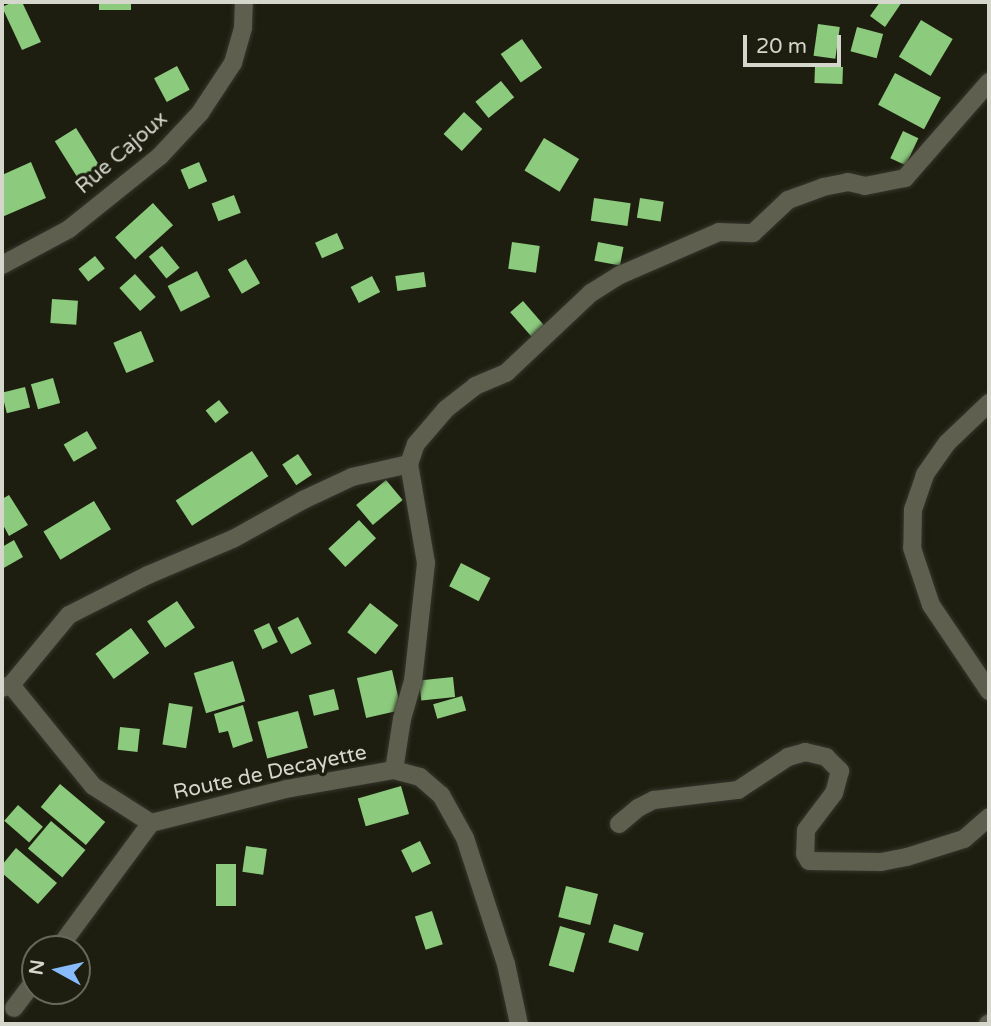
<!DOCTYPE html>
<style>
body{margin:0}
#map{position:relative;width:991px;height:1026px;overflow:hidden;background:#1d1e0f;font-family:"Varela Round",sans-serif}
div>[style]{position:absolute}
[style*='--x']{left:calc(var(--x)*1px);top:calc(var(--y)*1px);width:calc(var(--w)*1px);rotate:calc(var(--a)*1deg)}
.building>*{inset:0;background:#8ccb7d;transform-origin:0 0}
.roads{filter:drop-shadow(0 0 2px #35352d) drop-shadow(0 0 2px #35352d)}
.lane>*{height:18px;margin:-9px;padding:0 9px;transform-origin:9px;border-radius:9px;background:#5e5f4e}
.street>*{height:18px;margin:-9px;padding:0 9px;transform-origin:9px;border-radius:9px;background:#5e5f4e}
span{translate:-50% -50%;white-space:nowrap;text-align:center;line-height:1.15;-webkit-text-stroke:7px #1d1e0f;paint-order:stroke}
.street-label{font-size:21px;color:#d5d6cc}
.frame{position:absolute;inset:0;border:4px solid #d5d6cc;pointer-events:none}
.north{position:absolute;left:21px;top:935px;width:70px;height:70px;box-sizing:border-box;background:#1d1e0f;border:2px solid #67685b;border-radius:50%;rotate:278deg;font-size:19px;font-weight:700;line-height:28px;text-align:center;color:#d5d6cc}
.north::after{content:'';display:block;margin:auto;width:24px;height:32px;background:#87bbfb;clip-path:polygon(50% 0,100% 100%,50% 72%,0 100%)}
.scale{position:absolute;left:743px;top:35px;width:98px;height:32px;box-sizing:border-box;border:4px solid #d5d6cc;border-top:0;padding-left:9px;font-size:21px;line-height:24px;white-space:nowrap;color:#d5d6cc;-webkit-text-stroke:5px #1d1e0f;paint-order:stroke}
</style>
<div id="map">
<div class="building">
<div style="clip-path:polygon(13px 2px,22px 2px,41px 42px,22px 50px,2px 7px)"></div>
<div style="left:99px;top:2px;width:32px;height:8px"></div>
<div style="clip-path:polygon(880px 2px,902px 2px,885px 27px,870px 16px)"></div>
<div style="left:921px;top:20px;width:37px;height:43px;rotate:31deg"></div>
<div style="left:818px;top:24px;width:22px;height:32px;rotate:8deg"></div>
<div style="left:857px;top:27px;width:27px;height:25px;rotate:15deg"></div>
<div style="left:522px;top:39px;width:35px;height:26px;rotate:55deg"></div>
<div style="left:177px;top:66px;width:27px;height:26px;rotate:62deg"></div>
<div style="left:815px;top:66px;width:28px;height:17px;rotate:2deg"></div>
<div style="left:895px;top:73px;width:52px;height:36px;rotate:28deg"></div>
<div style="left:501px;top:81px;width:21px;height:33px;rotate:51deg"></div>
<div style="left:464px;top:112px;width:25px;height:30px;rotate:43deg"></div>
<div style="left:76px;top:128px;width:53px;height:25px;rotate:58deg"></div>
<div style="left:903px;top:131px;width:17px;height:30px;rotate:25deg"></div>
<div style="left:544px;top:138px;width:41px;height:38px;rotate:31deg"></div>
<div style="clip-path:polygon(31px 162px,46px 198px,2px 217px,2px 175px)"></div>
<div style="left:199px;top:162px;width:21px;height:20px;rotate:67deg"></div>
<div style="left:234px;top:195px;width:19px;height:24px;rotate:69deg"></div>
<div style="left:594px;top:198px;width:37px;height:23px;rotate:8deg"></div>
<div style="left:640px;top:198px;width:24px;height:20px;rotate:9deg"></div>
<div style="left:153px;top:203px;width:30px;height:51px;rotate:48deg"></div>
<div style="left:337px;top:233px;width:17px;height:24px;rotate:66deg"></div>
<div style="left:512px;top:242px;width:28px;height:27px;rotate:8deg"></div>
<div style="left:598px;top:242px;width:26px;height:19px;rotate:11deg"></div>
<div style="left:162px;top:246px;width:28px;height:17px;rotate:51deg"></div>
<div style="left:95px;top:256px;width:16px;height:21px;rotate:52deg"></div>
<div style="left:246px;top:259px;width:28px;height:21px;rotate:60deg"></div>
<div style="left:197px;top:271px;width:29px;height:33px;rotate:63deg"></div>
<div style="left:424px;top:272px;width:15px;height:29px;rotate:82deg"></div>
<div style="left:135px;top:274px;width:31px;height:21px;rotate:48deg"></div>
<div style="left:372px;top:276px;width:18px;height:24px;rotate:63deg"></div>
<div style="left:52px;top:299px;width:26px;height:24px;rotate:4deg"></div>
<div style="left:523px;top:301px;width:33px;height:17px;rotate:49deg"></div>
<div style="left:141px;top:331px;width:33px;height:30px;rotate:67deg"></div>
<div style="left:53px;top:378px;width:26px;height:23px;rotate:74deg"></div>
<div style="left:25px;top:387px;width:21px;height:24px;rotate:76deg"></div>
<div style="left:219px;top:400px;width:16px;height:17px;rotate:52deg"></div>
<div style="left:87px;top:431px;width:20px;height:27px;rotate:60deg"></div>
<div style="left:252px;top:451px;width:30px;height:91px;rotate:57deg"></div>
<div style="left:298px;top:454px;width:25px;height:19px;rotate:56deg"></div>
<div style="left:386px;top:480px;width:26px;height:39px;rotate:50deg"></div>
<div style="clip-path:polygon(9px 495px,28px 525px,9px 536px,2px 523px,2px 499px)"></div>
<div style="left:94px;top:501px;width:33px;height:59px;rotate:59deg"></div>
<div style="left:359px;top:520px;width:25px;height:42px;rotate:47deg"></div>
<div style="clip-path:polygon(14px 540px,23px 557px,2px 569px,2px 547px)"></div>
<div style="left:461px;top:563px;width:33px;height:26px;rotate:27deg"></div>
<div style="left:177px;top:601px;width:32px;height:36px;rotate:56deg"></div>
<div style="left:370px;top:603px;width:36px;height:37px;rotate:38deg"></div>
<div style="left:298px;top:617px;width:30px;height:23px;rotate:63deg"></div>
<div style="left:269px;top:623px;width:21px;height:17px;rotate:65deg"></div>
<div style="left:131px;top:628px;width:31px;height:44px;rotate:54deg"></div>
<div style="left:233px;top:661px;width:42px;height:41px;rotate:73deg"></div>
<div style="left:392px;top:670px;width:41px;height:36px;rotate:77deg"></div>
<div style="left:453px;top:677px;width:20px;height:34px;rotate:84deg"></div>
<div style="left:334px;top:689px;width:21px;height:26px;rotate:76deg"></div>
<div style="left:462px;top:696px;width:15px;height:30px;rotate:74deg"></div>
<div style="left:169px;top:703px;width:24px;height:42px;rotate:9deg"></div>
<div style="clip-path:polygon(243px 705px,253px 741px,233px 748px,228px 731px,219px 733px,214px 714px)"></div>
<div style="left:298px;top:711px;width:38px;height:42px;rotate:75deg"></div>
<div style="left:120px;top:727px;width:20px;height:23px;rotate:6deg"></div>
<div style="left:60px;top:784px;width:59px;height:30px;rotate:40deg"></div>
<div style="left:401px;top:786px;width:29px;height:45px;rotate:74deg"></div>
<div style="left:18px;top:805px;width:33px;height:21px;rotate:41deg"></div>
<div style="left:51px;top:821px;width:45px;height:36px;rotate:40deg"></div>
<div style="left:420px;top:841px;width:25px;height:21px;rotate:64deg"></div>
<div style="left:246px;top:846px;width:21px;height:26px;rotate:8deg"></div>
<div style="clip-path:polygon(16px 848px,57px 883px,38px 904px,2px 873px,2px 865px)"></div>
<div style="left:216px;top:864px;width:20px;height:42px"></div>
<div style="left:566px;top:886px;width:33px;height:32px;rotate:14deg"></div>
<div style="left:432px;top:911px;width:35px;height:18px;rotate:72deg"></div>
<div style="left:614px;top:924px;width:31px;height:19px;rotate:17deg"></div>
<div style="left:560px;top:926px;width:26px;height:41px;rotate:16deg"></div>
</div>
<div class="roads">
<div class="lane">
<div style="--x:989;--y:403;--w:58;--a:136.4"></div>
<div style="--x:947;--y:443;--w:39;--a:125"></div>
<div style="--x:925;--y:475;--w:36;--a:109"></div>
<div style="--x:913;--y:509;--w:39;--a:91"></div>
<div style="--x:912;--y:548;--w:60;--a:71.6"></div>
<div style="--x:931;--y:605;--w:104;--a:56"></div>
<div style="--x:619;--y:824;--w:25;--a:-40"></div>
<div style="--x:638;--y:808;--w:18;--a:-27"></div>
<div style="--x:654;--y:800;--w:85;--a:-6.8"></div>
<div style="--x:738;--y:790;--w:60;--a:-33.4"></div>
<div style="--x:788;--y:757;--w:18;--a:-16"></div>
<div style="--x:805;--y:752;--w:22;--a:13"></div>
<div style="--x:826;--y:757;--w:20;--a:45"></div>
<div style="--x:840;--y:771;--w:23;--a:105"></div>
<div style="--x:834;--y:793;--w:46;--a:127.1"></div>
<div style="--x:806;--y:830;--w:24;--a:92"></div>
<div style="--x:805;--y:854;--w:8;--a:60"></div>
<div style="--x:809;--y:861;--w:72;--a:0.8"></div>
<div style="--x:881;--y:862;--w:26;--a:-11"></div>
<div style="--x:907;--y:857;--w:60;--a:-17.5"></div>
<div style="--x:964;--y:839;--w:33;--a:-41"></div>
<div style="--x:58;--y:949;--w:157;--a:-53.6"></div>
<div style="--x:14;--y:1008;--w:35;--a:-53"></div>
<div style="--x:988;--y:1024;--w:1;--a:-45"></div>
</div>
<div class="street">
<div style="--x:2;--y:265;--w:76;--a:-28.2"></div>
<div style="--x:69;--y:229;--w:117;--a:-38.7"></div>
<div style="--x:160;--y:156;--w:59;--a:-47.1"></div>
<div style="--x:200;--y:113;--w:60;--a:-56.6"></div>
<div style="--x:233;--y:63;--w:37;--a:-74"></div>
<div style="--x:243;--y:27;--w:25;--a:-88"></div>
<div style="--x:11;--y:685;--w:91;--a:-50.4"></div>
<div style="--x:69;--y:615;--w:89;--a:-26.9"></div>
<div style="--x:148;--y:575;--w:92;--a:-23"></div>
<div style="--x:233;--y:539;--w:80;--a:-29.1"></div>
<div style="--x:303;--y:500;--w:54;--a:-25.1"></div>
<div style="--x:352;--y:477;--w:58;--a:-12.8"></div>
<div style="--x:2;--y:688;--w:9;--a:-18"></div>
<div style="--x:11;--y:685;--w:130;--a:50.9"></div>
<div style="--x:93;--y:786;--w:69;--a:32.5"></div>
<div style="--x:151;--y:823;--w:139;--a:-14.1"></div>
<div style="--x:286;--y:789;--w:110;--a:-10"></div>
<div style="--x:394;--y:770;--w:27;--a:15"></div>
<div style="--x:420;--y:777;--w:28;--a:41"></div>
<div style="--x:441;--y:795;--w:49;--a:60.8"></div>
<div style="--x:465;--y:838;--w:133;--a:72"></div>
<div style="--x:506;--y:964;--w:61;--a:77.8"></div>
<div style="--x:394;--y:770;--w:52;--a:-81.1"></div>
<div style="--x:402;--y:719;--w:40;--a:-74"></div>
<div style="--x:413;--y:681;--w:119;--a:-83.7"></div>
<div style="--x:426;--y:563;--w:100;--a:-99.7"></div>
<div style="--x:409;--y:464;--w:21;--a:-71"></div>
<div style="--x:416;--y:444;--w:46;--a:-49.4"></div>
<div style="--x:446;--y:409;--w:37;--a:-38"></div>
<div style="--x:475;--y:386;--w:34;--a:-23"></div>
<div style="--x:506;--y:373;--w:117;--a:-43.3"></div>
<div style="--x:591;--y:293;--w:34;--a:-32"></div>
<div style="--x:620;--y:275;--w:108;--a:-23.5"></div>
<div style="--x:719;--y:232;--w:34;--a:2"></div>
<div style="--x:753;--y:233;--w:48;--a:-43.3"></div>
<div style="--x:788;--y:200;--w:37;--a:-20"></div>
<div style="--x:823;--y:187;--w:25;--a:-11"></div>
<div style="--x:848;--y:182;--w:17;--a:13"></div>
<div style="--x:865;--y:186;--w:41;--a:-11.3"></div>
<div style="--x:905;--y:178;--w:128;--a:-48.8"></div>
</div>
</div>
<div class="street-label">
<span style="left:122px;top:153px;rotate:-41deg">Rue Cajoux</span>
<span style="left:270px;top:773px;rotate:-12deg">Route de Decayette</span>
</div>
<div class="frame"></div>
<div class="north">N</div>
<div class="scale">20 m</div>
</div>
